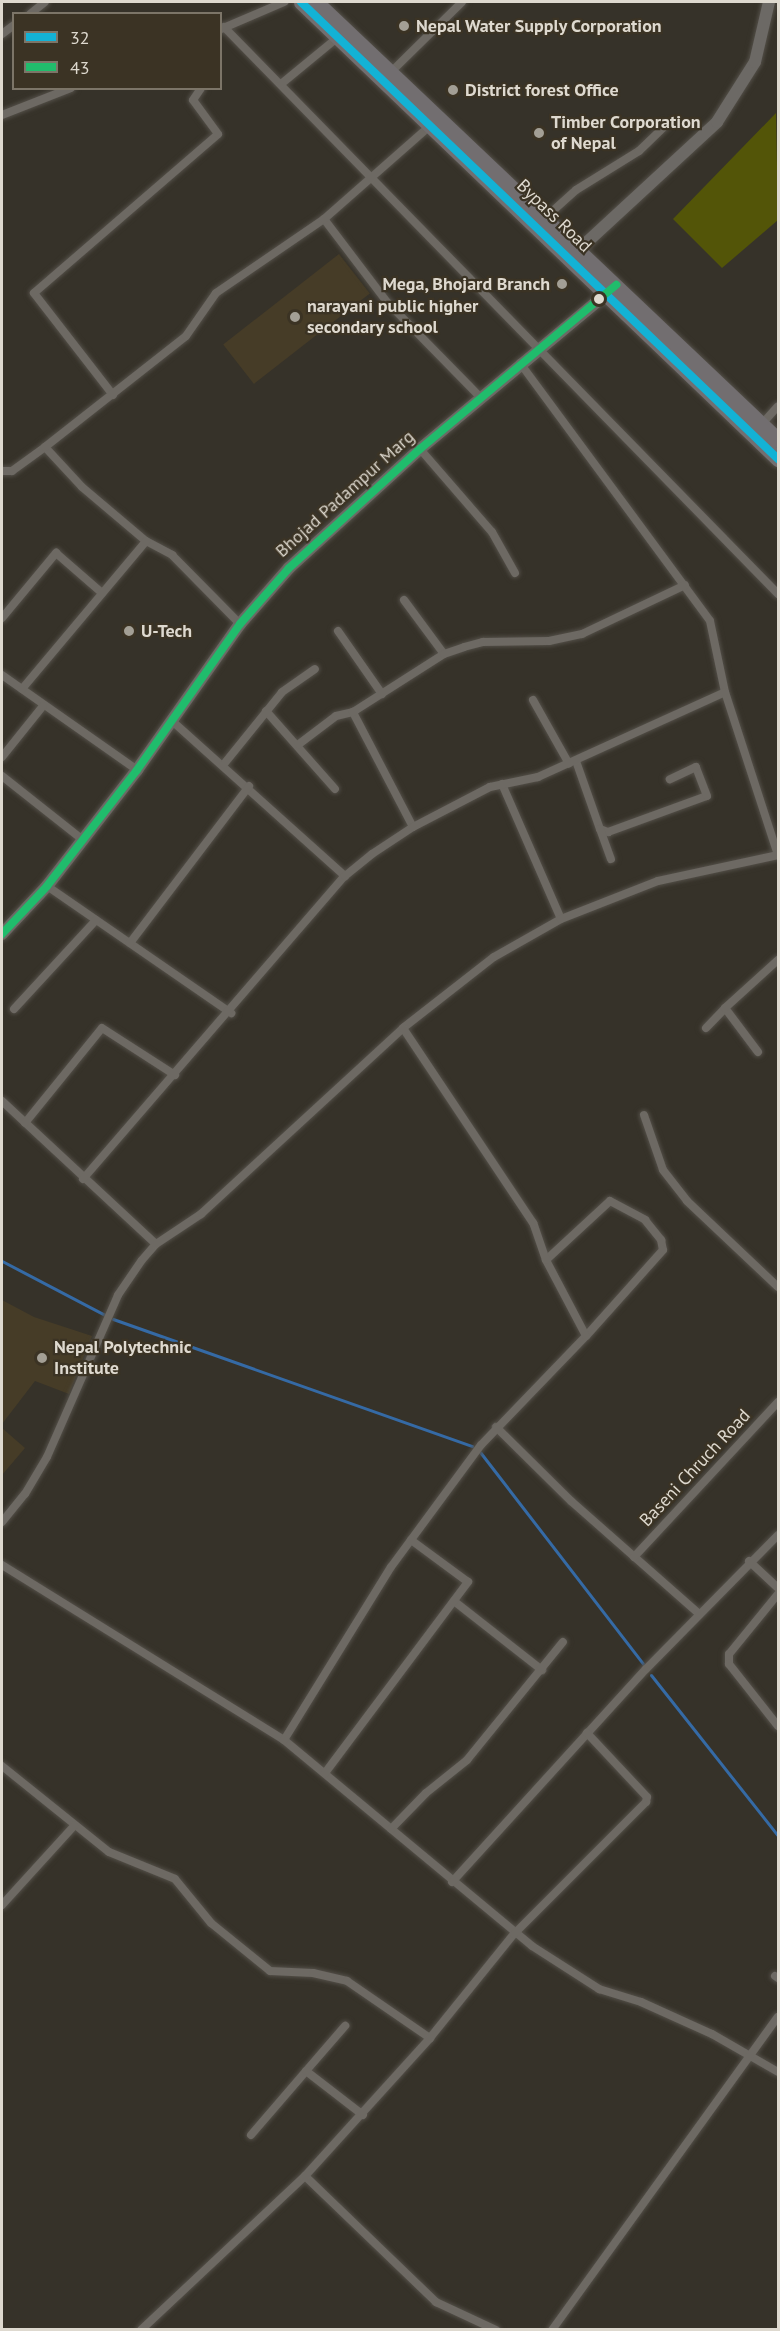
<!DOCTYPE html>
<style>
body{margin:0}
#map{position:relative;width:780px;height:2331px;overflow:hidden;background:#363229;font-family:"PT Sans",sans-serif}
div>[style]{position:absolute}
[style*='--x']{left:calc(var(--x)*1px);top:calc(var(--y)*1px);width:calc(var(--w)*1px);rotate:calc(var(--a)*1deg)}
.built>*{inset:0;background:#463c27;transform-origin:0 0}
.green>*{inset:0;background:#535508}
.stream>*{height:3px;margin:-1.5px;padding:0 1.5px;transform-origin:1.5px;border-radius:1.5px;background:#356aa5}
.roads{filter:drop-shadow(0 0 2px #534f48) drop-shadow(0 0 2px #534f48)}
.street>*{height:8px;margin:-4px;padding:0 4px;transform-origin:4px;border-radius:4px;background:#6d6963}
.secondary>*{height:12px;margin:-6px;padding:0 6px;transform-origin:6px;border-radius:6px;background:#6c6965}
.highway>*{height:15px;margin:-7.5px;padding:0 7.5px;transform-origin:7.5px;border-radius:7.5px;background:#726e70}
.bus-1>*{height:8px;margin:-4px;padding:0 4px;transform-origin:4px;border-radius:4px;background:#13b2d5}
.bus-2>*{height:8px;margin:-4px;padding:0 4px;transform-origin:4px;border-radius:4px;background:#20bc6c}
.dots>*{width:16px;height:16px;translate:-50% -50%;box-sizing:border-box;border:3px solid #3b3324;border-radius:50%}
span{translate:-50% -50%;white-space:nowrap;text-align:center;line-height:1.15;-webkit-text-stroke:4.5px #3b3324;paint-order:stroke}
.poi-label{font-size:18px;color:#ded9cf;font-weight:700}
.left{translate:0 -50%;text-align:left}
.right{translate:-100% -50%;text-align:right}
.street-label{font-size:18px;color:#ded9cf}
.frame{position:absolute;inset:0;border:3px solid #ded9cf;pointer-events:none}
.legend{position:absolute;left:12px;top:12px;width:210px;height:78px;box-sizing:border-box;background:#3b3324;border:2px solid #7c7568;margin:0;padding:8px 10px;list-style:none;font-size:18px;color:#ded9cf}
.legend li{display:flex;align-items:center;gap:12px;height:30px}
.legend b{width:30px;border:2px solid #7c7568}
</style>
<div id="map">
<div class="built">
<div style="left:339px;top:254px;width:50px;height:147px;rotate:52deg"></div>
<div style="clip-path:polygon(2px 1300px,34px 1317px,92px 1336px,69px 1394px,35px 1381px,2px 1424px)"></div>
<div style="clip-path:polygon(2px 1428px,25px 1448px,2px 1475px)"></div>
</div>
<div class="green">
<div style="clip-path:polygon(776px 113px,778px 220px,722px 268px,673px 219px)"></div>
</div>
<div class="stream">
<div style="--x:2;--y:1261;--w:116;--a:27.7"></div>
<div style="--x:113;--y:1319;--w:381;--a:19.5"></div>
<div style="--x:480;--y:1452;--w:269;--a:52.4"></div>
<div style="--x:651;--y:1675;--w:205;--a:51.7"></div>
</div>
<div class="roads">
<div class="street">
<div style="--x:30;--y:14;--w:19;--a:-39"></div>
<div style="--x:224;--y:27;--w:793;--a:45.66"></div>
<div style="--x:221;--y:29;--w:69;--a:-23.2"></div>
<div style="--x:2;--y:34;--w:15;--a:-37"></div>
<div style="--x:390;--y:73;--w:101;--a:-44.6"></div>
<div style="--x:281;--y:84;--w:72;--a:-39.4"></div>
<div style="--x:2;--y:115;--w:74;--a:-21.4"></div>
<div style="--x:546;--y:217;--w:40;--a:-42"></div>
<div style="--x:576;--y:190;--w:74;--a:-31.8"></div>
<div style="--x:639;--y:151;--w:37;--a:-44"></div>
<div style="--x:324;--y:219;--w:104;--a:52.8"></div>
<div style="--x:387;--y:302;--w:133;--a:45.6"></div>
<div style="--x:520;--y:363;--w:320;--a:53.6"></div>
<div style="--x:710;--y:621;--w:73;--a:78.1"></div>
<div style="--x:725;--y:692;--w:171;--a:72"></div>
<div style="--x:113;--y:395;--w:129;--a:-127.8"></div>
<div style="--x:34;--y:293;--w:243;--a:-40.8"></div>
<div style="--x:218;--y:134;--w:42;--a:-126.3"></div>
<div style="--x:193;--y:100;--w:14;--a:-56"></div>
<div style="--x:761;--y:425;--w:25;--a:-48"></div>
<div style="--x:45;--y:447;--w:54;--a:47.2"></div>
<div style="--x:82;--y:487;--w:84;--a:40.2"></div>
<div style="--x:146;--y:541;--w:30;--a:28"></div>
<div style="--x:172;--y:555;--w:97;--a:45.4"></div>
<div style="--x:420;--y:449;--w:110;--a:49.1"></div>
<div style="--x:492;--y:532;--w:47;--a:60.7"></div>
<div style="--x:2;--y:471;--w:10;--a:0"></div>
<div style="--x:12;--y:471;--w:41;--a:-36"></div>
<div style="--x:45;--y:447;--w:179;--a:-38.2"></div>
<div style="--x:186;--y:336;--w:52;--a:-55.1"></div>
<div style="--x:216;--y:293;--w:131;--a:-34.4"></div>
<div style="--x:324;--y:219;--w:141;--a:-41.3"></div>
<div style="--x:404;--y:600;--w:67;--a:53.5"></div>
<div style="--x:2;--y:618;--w:85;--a:-50.3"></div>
<div style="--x:56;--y:553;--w:61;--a:41"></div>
<div style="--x:338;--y:631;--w:77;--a:55.1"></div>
<div style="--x:2;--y:675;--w:165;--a:35.1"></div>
<div style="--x:22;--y:689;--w:193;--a:-50"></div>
<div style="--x:533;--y:700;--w:73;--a:60.6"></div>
<div style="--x:266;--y:711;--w:104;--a:48.5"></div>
<div style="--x:171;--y:720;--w:234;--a:41.9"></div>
<div style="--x:299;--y:744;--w:46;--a:-37.1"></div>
<div style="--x:336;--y:716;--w:17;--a:-13"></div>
<div style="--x:2;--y:757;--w:65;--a:-51.2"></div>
<div style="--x:576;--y:761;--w:72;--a:70.6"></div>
<div style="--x:600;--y:829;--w:9;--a:21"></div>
<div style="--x:608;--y:832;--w:105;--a:-20"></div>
<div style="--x:707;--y:796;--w:31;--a:-111"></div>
<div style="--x:696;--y:767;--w:29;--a:155"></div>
<div style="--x:224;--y:764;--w:92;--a:-51.1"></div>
<div style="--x:282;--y:692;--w:40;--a:-34.9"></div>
<div style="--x:2;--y:776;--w:103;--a:38.3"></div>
<div style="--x:502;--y:784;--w:147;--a:66.4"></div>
<div style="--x:413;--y:827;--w:130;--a:-117.6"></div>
<div style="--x:353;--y:712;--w:108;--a:-32.5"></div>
<div style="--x:444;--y:654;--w:21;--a:-19"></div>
<div style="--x:464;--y:647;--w:20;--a:-15"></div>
<div style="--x:483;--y:642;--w:66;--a:-0.9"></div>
<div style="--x:549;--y:641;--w:34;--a:-12"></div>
<div style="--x:582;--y:634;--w:114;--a:-25.4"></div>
<div style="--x:600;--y:829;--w:32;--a:70"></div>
<div style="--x:47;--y:886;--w:224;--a:34.6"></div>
<div style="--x:130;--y:943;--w:197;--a:-52.8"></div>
<div style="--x:14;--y:1009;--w:121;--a:-47.3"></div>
<div style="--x:706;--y:1028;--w:28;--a:-46"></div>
<div style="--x:758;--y:1052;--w:55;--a:-126.9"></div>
<div style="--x:725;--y:1008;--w:72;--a:-42.2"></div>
<div style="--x:2;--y:1101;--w:210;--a:42.9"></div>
<div style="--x:644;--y:1115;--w:58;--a:70.9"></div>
<div style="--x:663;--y:1170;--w:39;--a:52"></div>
<div style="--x:687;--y:1201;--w:125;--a:43.4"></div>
<div style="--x:25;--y:1123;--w:122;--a:-51"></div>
<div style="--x:102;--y:1028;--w:87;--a:32.8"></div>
<div style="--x:83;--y:1179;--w:401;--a:-49.2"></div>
<div style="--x:345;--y:876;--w:35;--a:-39"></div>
<div style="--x:372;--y:854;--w:49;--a:-33.4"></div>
<div style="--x:413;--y:827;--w:87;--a:-27.5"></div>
<div style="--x:490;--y:787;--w:49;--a:-11.8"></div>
<div style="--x:538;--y:777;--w:205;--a:-24.4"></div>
<div style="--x:546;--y:1260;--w:87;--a:-42.7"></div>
<div style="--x:610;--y:1201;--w:40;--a:28"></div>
<div style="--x:645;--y:1220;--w:26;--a:51"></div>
<div style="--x:661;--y:1240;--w:10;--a:79"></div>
<div style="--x:663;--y:1250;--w:115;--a:131.8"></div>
<div style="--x:496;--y:1427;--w:105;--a:44.6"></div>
<div style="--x:571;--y:1501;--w:171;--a:41.4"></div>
<div style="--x:2;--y:1522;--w:36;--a:-51"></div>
<div style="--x:25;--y:1494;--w:43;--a:-59.3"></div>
<div style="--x:47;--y:1457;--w:177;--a:-66.3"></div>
<div style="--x:118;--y:1295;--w:42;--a:-55.6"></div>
<div style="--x:142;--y:1260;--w:21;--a:-49"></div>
<div style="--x:156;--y:1244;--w:54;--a:-33.7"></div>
<div style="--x:201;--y:1214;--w:275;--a:-42.6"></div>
<div style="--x:403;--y:1028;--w:115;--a:-38"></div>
<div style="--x:494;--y:957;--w:77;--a:-29.6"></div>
<div style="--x:561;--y:919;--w:104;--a:-21.4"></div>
<div style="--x:658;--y:881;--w:123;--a:-12.2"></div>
<div style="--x:634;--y:1557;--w:212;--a:-47.1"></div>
<div style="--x:749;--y:1561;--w:40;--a:43"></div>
<div style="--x:2;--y:1565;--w:332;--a:31.8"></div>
<div style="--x:284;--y:1740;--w:322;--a:39.7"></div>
<div style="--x:532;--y:1946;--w:80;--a:32.7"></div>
<div style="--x:599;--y:1989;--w:44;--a:17.2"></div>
<div style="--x:641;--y:2002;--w:78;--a:24.3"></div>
<div style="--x:712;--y:2034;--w:76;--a:29.9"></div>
<div style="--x:778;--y:1594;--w:77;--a:129.2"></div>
<div style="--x:729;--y:1654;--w:10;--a:90"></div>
<div style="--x:729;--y:1664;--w:79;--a:51.7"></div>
<div style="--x:454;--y:1601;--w:112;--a:38.1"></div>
<div style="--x:284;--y:1740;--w:203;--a:-58.3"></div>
<div style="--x:391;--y:1567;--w:152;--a:-53.6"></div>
<div style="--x:481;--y:1445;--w:151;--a:-46.1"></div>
<div style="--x:586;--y:1336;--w:86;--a:-117.8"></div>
<div style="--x:546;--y:1260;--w:39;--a:-109"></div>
<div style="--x:533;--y:1223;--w:234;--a:-123.7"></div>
<div style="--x:2;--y:1766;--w:137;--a:38.8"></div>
<div style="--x:109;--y:1852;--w:71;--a:22.2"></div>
<div style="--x:175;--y:1879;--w:57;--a:50.7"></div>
<div style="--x:211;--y:1923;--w:76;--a:39.1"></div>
<div style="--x:270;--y:1971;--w:43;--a:2.7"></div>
<div style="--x:313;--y:1973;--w:35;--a:13"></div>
<div style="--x:347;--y:1981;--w:101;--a:34.5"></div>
<div style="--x:325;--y:1773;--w:239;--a:-53.2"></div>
<div style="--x:468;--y:1582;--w:71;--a:-143.6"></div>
<div style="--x:391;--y:1829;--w:50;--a:-45.8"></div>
<div style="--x:426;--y:1793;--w:53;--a:-38.8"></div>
<div style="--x:467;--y:1760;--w:152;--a:-50.9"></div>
<div style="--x:452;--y:1882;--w:288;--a:-47.7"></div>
<div style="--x:646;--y:1669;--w:188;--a:-45.4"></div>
<div style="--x:2;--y:1905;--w:107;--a:-47.7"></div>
<div style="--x:775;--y:1976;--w:4;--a:34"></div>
<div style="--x:306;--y:2071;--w:60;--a:-49.1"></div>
<div style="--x:251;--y:2135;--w:84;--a:-49.3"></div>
<div style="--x:306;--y:2071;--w:72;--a:37.7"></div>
<div style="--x:305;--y:2176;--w:182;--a:43.9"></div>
<div style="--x:436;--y:2302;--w:66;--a:25"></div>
<div style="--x:141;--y:2330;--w:225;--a:-43.2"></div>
<div style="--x:305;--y:2176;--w:186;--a:-47.8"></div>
<div style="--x:430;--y:2038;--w:134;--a:-51.1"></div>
<div style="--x:514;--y:1934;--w:187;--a:-45"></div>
<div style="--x:646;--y:1802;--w:5;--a:-79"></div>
<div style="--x:647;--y:1797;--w:88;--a:-133.2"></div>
<div style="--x:552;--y:2330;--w:386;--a:-54.2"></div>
</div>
<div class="secondary">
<div style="--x:573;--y:255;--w:196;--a:-42.7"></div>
<div style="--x:717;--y:122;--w:71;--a:-57.7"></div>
<div style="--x:755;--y:62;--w:62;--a:-76.9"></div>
<div style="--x:2;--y:934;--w:66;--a:-46.8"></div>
<div style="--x:47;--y:886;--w:147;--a:-52.2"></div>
<div style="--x:137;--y:770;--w:179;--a:-54.8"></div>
<div style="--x:240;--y:624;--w:74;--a:-48.8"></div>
<div style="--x:289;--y:568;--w:177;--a:-42.3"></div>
<div style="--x:420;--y:449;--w:251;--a:-39.8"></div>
</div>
<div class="highway">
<div style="--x:301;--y:2;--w:661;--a:43.77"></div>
<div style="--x:316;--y:2;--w:637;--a:43.47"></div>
</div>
</div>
<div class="bus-1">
<div style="--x:301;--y:2;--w:661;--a:43.77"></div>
</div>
<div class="bus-2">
<div style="--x:2;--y:934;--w:66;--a:-46.8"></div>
<div style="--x:47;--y:886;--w:147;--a:-52.2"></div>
<div style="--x:137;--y:770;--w:179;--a:-54.8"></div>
<div style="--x:240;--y:624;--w:74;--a:-48.8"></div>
<div style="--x:289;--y:568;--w:177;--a:-42.3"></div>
<div style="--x:420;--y:449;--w:256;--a:-39.9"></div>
</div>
<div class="dots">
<div style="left:404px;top:26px;background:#a39f95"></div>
<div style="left:453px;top:90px;background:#a39f95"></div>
<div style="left:539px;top:133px;background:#a39f95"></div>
<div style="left:562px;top:284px;background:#a39f95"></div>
<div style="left:599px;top:299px;background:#ded9cf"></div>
<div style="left:295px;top:317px;background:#a39f95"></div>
<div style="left:129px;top:631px;background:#a39f95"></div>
<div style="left:42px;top:1358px;background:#a39f95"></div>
</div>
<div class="poi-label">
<span class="left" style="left:416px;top:26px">Nepal Water Supply Corporation</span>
<span class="left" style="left:465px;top:90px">District forest Office</span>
<span class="left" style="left:551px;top:133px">Timber Corporation<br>of Nepal</span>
<span class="right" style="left:550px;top:284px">Mega, Bhojard Branch</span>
<span class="left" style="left:307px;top:317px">narayani public higher<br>secondary school</span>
<span class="left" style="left:141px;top:631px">U-Tech</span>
<span class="left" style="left:54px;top:1358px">Nepal Polytechnic<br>Institute</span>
</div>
<div class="street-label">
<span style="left:554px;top:216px;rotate:44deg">Bypass Road</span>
<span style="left:345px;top:494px;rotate:-42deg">Bhojad Padampur Marg</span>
<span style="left:695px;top:1468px;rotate:-47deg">Baseni Chruch Road</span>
</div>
<div class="frame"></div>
<ul class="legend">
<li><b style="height:8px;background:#13b2d5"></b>32</li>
<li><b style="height:8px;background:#20bc6c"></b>43</li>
</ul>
</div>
